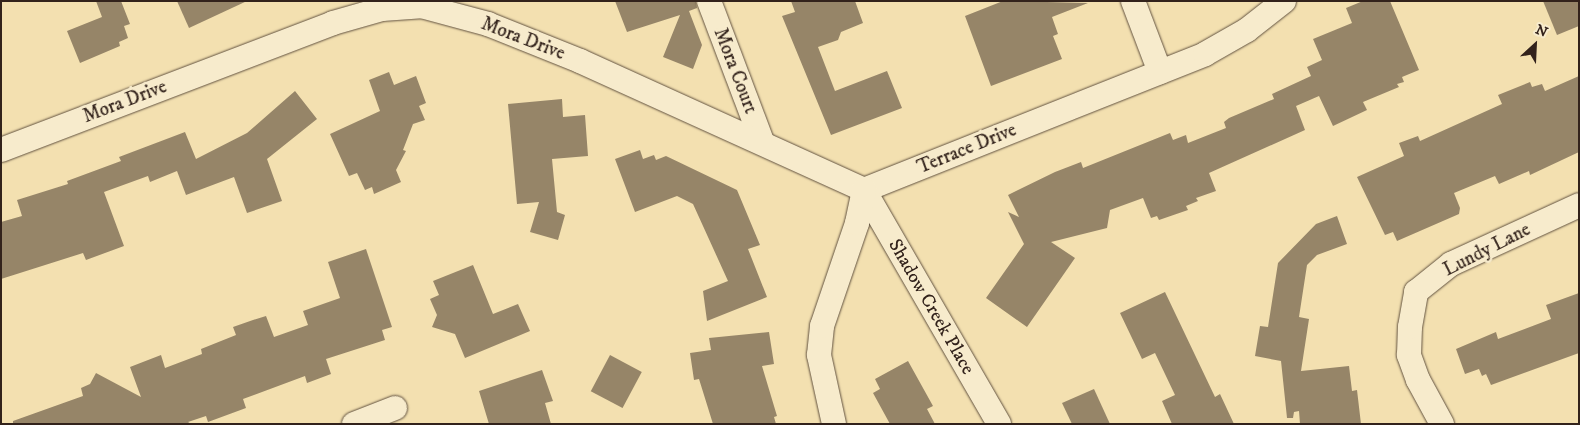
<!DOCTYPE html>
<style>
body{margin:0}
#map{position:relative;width:1580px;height:425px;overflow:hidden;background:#f3e0b0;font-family:"IM FELL DW Pica",serif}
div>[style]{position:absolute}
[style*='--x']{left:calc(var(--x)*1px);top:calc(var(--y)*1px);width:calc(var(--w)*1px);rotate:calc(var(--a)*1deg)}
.building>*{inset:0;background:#968568;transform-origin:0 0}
.roads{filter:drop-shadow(0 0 1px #625240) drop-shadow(0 0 1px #625240)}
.minor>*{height:24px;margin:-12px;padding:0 12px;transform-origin:12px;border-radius:12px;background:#f7ebcc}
span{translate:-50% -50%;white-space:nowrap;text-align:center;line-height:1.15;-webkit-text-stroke:5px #f7ebcc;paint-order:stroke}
.street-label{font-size:19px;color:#32221b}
.frame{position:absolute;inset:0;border:2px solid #32221b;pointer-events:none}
.north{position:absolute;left:1510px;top:20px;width:50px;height:50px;-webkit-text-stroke:4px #f7ebcc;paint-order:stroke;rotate:25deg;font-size:14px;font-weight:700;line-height:20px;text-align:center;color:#32221b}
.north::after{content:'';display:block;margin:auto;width:18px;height:22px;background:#32221b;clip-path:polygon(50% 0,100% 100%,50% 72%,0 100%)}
</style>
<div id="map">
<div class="building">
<div style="clip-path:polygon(96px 1px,121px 1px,130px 24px,124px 26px,128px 38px,119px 42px,120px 46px,80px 63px,67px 31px,102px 17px)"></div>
<div style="clip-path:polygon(177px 1px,247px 1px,189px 28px)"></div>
<div style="clip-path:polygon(615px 1px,696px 1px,697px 8px,689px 11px,702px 45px,693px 69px,663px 57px,680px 15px,627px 32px)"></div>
<div style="clip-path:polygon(791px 1px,855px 1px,863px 23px,841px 32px,838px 40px,818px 47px,835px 91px,887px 71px,902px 108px,831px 135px,782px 16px,795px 12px)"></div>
<div style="clip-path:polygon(1003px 1px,1088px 3px,1052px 17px,1058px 34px,1053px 36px,1062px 59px,991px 86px,965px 16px)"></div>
<div style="clip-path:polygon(1363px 1px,1390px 1px,1419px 70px,1402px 77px,1404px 82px,1397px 84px,1399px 87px,1363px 102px,1367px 110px,1333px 126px,1319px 96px,1296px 106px,1305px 130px,1209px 173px,1216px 191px,1196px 198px,1198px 201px,1186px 206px,1188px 210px,1159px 220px,1157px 216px,1151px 218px,1143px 198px,1110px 210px,1107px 228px,1051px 242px,1075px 258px,1027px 327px,986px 298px,1024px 244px,1008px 212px,1019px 217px,1008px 195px,1055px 172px,1081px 162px,1083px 168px,1170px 133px,1173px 140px,1186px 135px,1188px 143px,1226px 128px,1224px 122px,1229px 118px,1274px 99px,1272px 94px,1311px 76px,1307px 67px,1322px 60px,1313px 39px,1352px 23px,1346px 8px)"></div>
<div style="clip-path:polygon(1543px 1px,1579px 1px,1579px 26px,1557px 35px)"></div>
<div style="clip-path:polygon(389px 72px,394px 85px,416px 76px,426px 103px,419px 106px,425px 120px,413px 124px,403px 150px,406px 151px,396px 170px,401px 182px,374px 194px,372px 187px,365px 190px,357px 173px,349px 176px,330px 134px,380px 111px,369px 80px)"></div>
<div style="clip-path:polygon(1579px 76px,1579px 152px,1530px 175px,1529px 171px,1499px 184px,1495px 176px,1454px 193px,1460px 208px,1459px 214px,1397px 241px,1393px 232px,1385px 235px,1357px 177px,1404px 156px,1399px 143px,1418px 136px,1420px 141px,1502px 104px,1498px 95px,1530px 82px,1532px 87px,1542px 84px,1545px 91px)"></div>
<div style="clip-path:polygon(295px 91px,317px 119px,267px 159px,282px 201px,247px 213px,234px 177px,186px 195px,177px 171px,150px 182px,148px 176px,104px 192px,124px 246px,86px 260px,83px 253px,1px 279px,1px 222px,22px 216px,17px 200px,68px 184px,67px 181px,121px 161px,119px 157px,185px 132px,196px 159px,247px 133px)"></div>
<div style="clip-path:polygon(562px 99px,563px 117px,585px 115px,588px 156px,552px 159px,557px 212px,565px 215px,558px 240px,530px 232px,539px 202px,517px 204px,508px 104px)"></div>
<div style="clip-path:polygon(640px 150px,643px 159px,654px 155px,656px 160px,666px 156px,737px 190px,760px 245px,748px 249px,767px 297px,707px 321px,703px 291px,728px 281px,693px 204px,677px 196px,635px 212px,615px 159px)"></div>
<div style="clip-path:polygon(1337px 216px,1347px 244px,1317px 255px,1307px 265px,1299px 317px,1309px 319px,1301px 371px,1349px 366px,1352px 391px,1357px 390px,1361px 424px,1300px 424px,1299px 411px,1294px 412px,1293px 418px,1287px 418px,1281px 361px,1255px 356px,1260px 326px,1268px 327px,1278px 263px,1316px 224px)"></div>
<div style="clip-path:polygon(366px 249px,392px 327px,382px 330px,385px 340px,326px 359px,331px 374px,307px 383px,305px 376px,243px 399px,246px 408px,208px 422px,206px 416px,188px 422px,191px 424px,13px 424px,13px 421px,83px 396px,81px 388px,90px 384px,96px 373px,141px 397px,130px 367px,161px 355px,165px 368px,202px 354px,201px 349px,236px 335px,233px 327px,253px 320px,266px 316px,274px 337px,308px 325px,303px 311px,340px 298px,328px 262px)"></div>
<div style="clip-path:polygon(473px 265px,493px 314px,518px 304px,530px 331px,465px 358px,455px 334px,432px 327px,437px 315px,430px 299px,439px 295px,433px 281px)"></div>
<div style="clip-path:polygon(1165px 292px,1215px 397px,1220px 394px,1234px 424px,1172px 424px,1162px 401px,1175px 395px,1155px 353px,1142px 359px,1120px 313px)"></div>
<div style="clip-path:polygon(1579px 293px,1579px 353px,1491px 385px,1486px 374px,1482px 376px,1479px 369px,1465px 374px,1456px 349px,1496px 332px,1498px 339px,1551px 319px,1546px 305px)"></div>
<div style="clip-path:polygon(769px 332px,774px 364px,762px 366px,777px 416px,774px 417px,776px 424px,713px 424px,699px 379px,694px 380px,690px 353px,711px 350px,709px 338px)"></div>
<div style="left:610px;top:355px;width:36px;height:41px;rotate:28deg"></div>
<div style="clip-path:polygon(908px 361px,933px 406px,927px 409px,935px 424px,890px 424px,873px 393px,880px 389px,875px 379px)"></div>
<div style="clip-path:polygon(542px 370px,553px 401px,545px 403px,551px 424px,489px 424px,479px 391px)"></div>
<div style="clip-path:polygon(1094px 389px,1110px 424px,1072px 424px,1062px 403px)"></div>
</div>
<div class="roads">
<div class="minor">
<div style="--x:709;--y:1;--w:150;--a:69.3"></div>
<div style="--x:1133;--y:1;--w:76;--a:69.2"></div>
<div style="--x:1;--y:150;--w:355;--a:-20.9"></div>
<div style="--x:333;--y:23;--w:51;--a:-15.9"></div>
<div style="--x:382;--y:9;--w:39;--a:-4"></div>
<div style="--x:421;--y:6;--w:69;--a:15"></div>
<div style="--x:488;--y:24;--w:99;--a:21.9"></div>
<div style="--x:580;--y:61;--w:312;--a:24.4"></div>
<div style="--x:864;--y:190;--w:367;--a:-21.7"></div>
<div style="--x:1205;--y:54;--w:48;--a:-29.7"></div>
<div style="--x:1247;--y:30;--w:47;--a:-38.1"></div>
<div style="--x:864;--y:190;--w:270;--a:60"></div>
<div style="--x:354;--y:424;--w:44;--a:-21.3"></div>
<div style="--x:834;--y:424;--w:71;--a:-102.3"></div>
<div style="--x:819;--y:355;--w:29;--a:-84"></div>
<div style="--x:822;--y:326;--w:109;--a:-71.2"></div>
<div style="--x:857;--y:223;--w:34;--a:-78"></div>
<div style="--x:1442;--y:424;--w:50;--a:-118.6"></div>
<div style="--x:1418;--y:380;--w:27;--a:-110"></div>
<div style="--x:1409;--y:355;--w:28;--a:-88"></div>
<div style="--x:1410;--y:327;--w:36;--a:-80"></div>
<div style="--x:1416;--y:292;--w:45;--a:-38.7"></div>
<div style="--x:1451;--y:264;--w:141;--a:-24.7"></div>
</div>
</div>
<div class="street-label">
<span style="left:523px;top:39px;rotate:21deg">Mora Drive</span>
<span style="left:735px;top:71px;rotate:69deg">Mora Court</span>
<span style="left:125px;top:102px;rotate:-21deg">Mora Drive</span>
<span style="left:967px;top:149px;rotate:-22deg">Terrace Drive</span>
<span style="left:1487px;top:250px;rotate:-27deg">Lundy Lane</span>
<span style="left:931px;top:307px;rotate:60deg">Shadow Creek Place</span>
</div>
<div class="frame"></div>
<div class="north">N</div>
</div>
